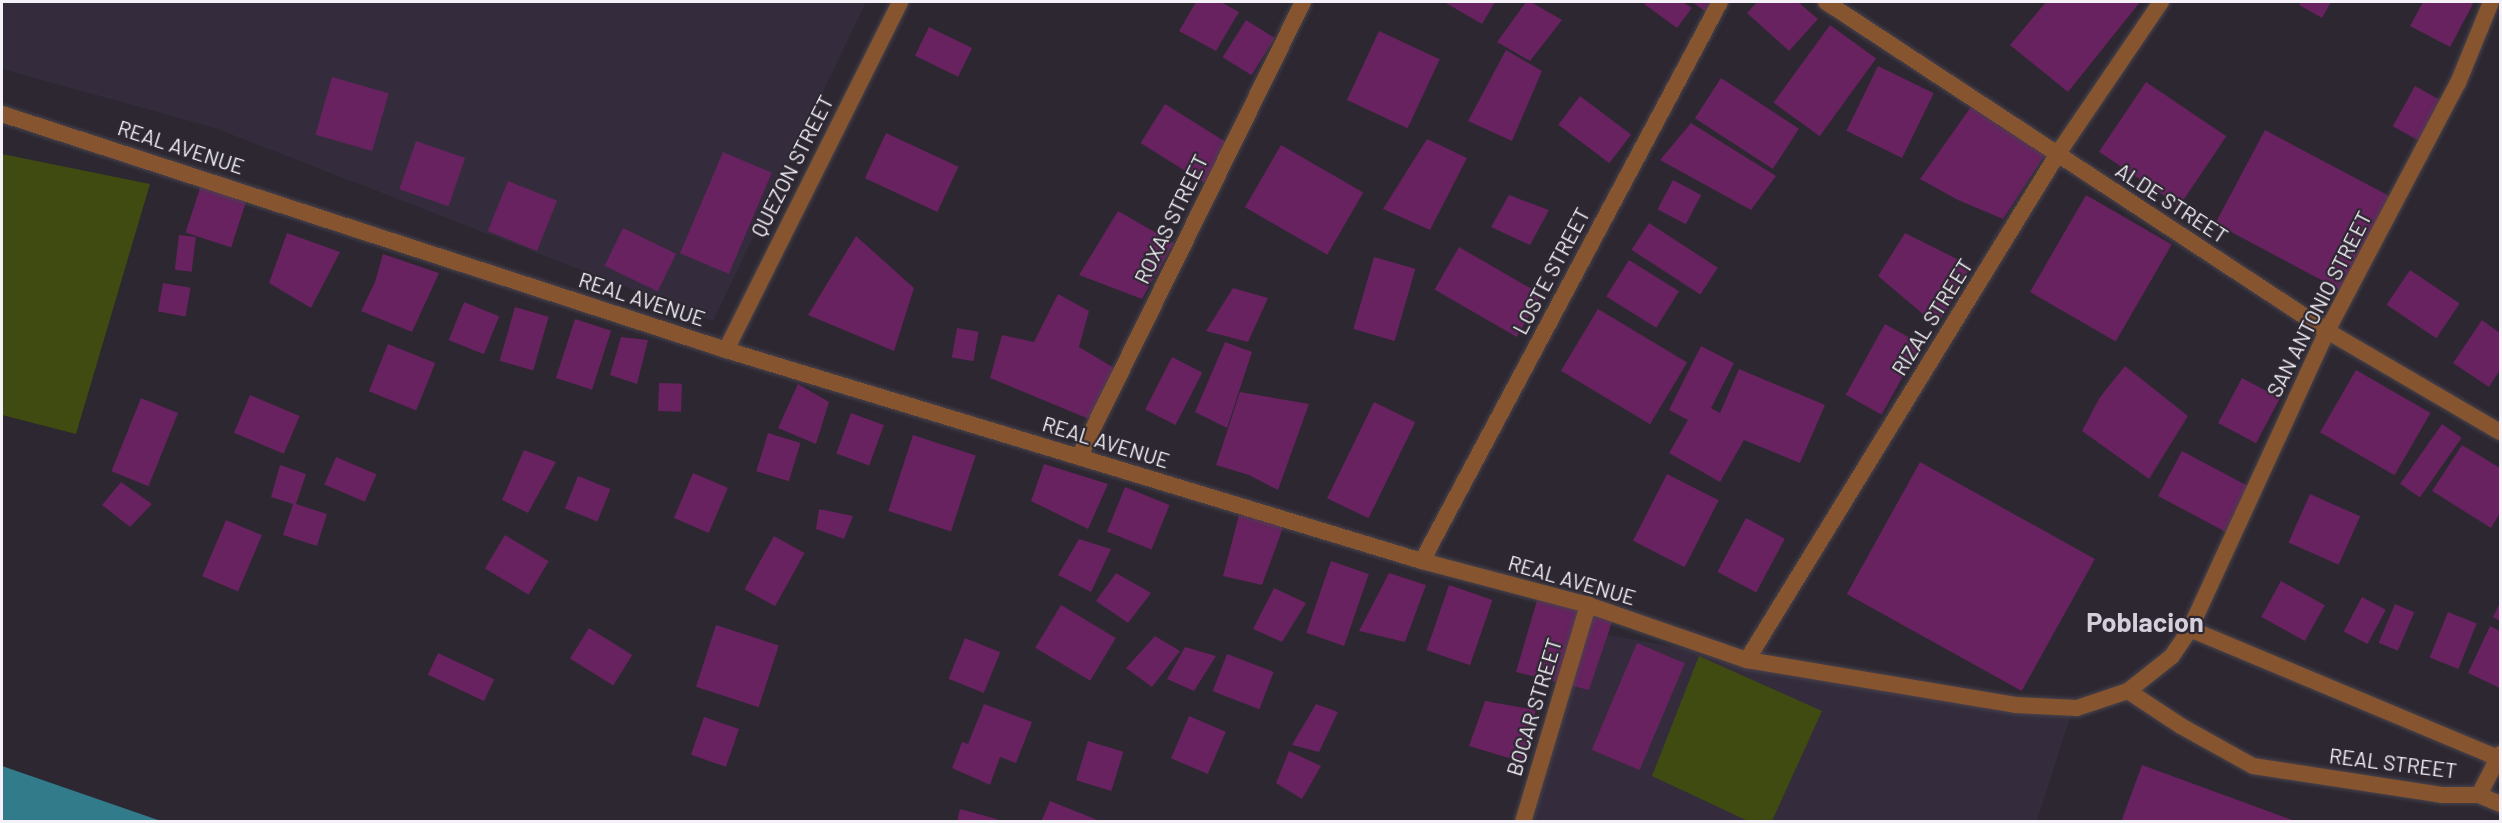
<!DOCTYPE html>
<style>
body{margin:0}
#map{position:relative;width:2502px;height:823px;overflow:hidden;background:#2c2731;font-family:Barlow,sans-serif}
div>[style]{position:absolute}
[style*='--x']{left:calc(var(--x)*1px);top:calc(var(--y)*1px);width:calc(var(--w)*1px);rotate:calc(var(--a)*1deg)}
.built>*{inset:0;background:#342c3c}
.green>*{inset:0;background:#3f4b10}
.water>*{inset:0;background:#317b8a}
.building>*{inset:0;background:#67225f;transform-origin:0 0}
.roads{filter:drop-shadow(0 0 2px #48434d) drop-shadow(0 0 2px #48434d)}
.minor>*{height:16px;margin:-8px;padding:0 8px;transform-origin:8px;border-radius:8px;background:#86552f}
.tertiary>*{height:16px;margin:-8px;padding:0 8px;transform-origin:8px;border-radius:8px;background:#86552f}
span{translate:-50% -50%;white-space:nowrap;text-align:center;line-height:1.15;-webkit-text-stroke:4.5px #2c2731;paint-order:stroke}
.street-label{font-size:21px;color:#f4f1f8}
.district-label{font-size:27px;color:#d5cfdc;font-weight:700}
.frame{position:absolute;inset:0;border:3px solid #f4f1f8;pointer-events:none}
</style>
<div id="map">
<div class="built">
<div style="clip-path:polygon(2px 2px,866px 2px,713px 321px,212px 127px,2px 69px)"></div>
<div style="clip-path:polygon(1589px 632px,2071px 714px,2037px 821px,1526px 822px)"></div>
</div>
<div class="green">
<div style="clip-path:polygon(2px 154px,150px 184px,76px 434px,2px 415px)"></div>
<div style="clip-path:polygon(1699px 656px,1822px 711px,1772px 821px,1748px 821px,1652px 776px)"></div>
</div>
<div class="water">
<div style="clip-path:polygon(2px 766px,161px 821px,2px 821px)"></div>
</div>
<div class="building">
<div style="clip-path:polygon(1196px 2px,1221px 2px,1239px 12px,1216px 51px,1179px 31px)"></div>
<div style="clip-path:polygon(1444px 2px,1495px 2px,1482px 24px)"></div>
<div style="clip-path:polygon(1526px 2px,1531px 2px,1562px 20px,1530px 61px,1497px 42px)"></div>
<div style="clip-path:polygon(1646px 2px,1683px 2px,1692px 8px,1677px 28px,1644px 4px)"></div>
<div style="clip-path:polygon(1692px 2px,1715px 2px,1706px 12px)"></div>
<div style="clip-path:polygon(1757px 2px,1798px 2px,1818px 19px,1789px 51px,1747px 13px)"></div>
<div style="clip-path:polygon(2046px 2px,2140px 2px,2068px 92px,2010px 45px)"></div>
<div style="clip-path:polygon(2301px 2px,2331px 2px,2322px 18px,2299px 5px)"></div>
<div style="clip-path:polygon(2423px 2px,2474px 2px,2450px 47px,2410px 26px)"></div>
<div style="left:1246px;top:20px;width:34px;height:44px;rotate:32deg"></div>
<div style="left:1830px;top:25px;width:57px;height:96px;rotate:36deg"></div>
<div style="left:929px;top:27px;width:48px;height:32px;rotate:26deg"></div>
<div style="left:1379px;top:31px;width:67px;height:76px;rotate:25deg"></div>
<div style="clip-path:polygon(1506px 50px,1542px 71px,1512px 141px,1468px 121px)"></div>
<div style="left:1878px;top:66px;width:62px;height:72px;rotate:26deg"></div>
<div style="left:332px;top:77px;width:59px;height:60px;rotate:16deg"></div>
<div style="left:1721px;top:78px;width:93px;height:48px;rotate:33deg"></div>
<div style="left:2146px;top:82px;width:97px;height:84px;rotate:34deg"></div>
<div style="left:2415px;top:86px;width:31px;height:46px;rotate:29deg"></div>
<div style="left:1580px;top:96px;width:64px;height:36px;rotate:37deg"></div>
<div style="clip-path:polygon(1975px 101px,2048px 150px,2003px 219px,1958px 200px,1920px 179px)"></div>
<div style="left:1165px;top:104px;width:82px;height:46px;rotate:32deg"></div>
<div style="clip-path:polygon(1691px 123px,1776px 176px,1751px 210px,1660px 160px)"></div>
<div style="left:2265px;top:130px;width:144px;height:106px;rotate:28deg"></div>
<div style="left:886px;top:133px;width:80px;height:50px;rotate:25deg"></div>
<div style="clip-path:polygon(1427px 139px,1467px 158px,1430px 230px,1383px 209px)"></div>
<div style="left:416px;top:141px;width:52px;height:51px;rotate:19deg"></div>
<div style="left:1281px;top:145px;width:95px;height:72px;rotate:30deg"></div>
<div style="left:723px;top:152px;width:53px;height:110px;rotate:23deg"></div>
<div style="left:1673px;top:180px;width:32px;height:33px;rotate:28deg"></div>
<div style="left:508px;top:181px;width:53px;height:54px;rotate:22deg"></div>
<div style="left:201px;top:185px;width:48px;height:50px;rotate:18deg"></div>
<div style="clip-path:polygon(1509px 195px,1549px 210px,1530px 245px,1491px 227px)"></div>
<div style="left:2086px;top:195px;width:99px;height:112px;rotate:30deg"></div>
<div style="clip-path:polygon(1118px 211px,1174px 243px,1142px 299px,1079px 275px)"></div>
<div style="left:1649px;top:223px;width:82px;height:32px;rotate:33deg"></div>
<div style="left:623px;top:228px;width:59px;height:42px;rotate:26deg"></div>
<div style="clip-path:polygon(287px 233px,340px 252px,311px 308px,269px 283px)"></div>
<div style="clip-path:polygon(1905px 233px,1971px 266px,1937px 326px,1878px 276px)"></div>
<div style="left:179px;top:235px;width:17px;height:35px;rotate:7deg"></div>
<div style="clip-path:polygon(856px 236px,914px 288px,894px 351px,808px 315px)"></div>
<div style="left:1459px;top:247px;width:95px;height:49px;rotate:30deg"></div>
<div style="clip-path:polygon(383px 254px,439px 273px,412px 332px,361px 311px,375px 282px)"></div>
<div style="left:1374px;top:257px;width:43px;height:75px;rotate:16deg"></div>
<div style="left:1629px;top:260px;width:59px;height:43px;rotate:32deg"></div>
<div style="left:2410px;top:270px;width:60px;height:42px;rotate:34deg"></div>
<div style="left:163px;top:283px;width:28px;height:29px;rotate:10deg"></div>
<div style="clip-path:polygon(1233px 288px,1268px 298px,1248px 342px,1206px 331px)"></div>
<div style="clip-path:polygon(1058px 294px,1089px 311px,1079px 347px,1116px 369px,1089px 419px,990px 378px,1002px 335px,1034px 342px)"></div>
<div style="left:464px;top:302px;width:38px;height:41px;rotate:22deg"></div>
<div style="left:515px;top:307px;width:35px;height:56px;rotate:16deg"></div>
<div style="left:1598px;top:309px;width:104px;height:72px;rotate:31deg"></div>
<div style="left:575px;top:319px;width:38px;height:62px;rotate:18deg"></div>
<div style="clip-path:polygon(2482px 320px,2500px 333px,2500px 370px,2489px 387px,2453px 363px)"></div>
<div style="left:1885px;top:324px;width:41px;height:81px;rotate:29deg"></div>
<div style="left:957px;top:328px;width:22px;height:30px;rotate:10deg"></div>
<div style="clip-path:polygon(621px 337px,648px 340px,637px 384px,610px 375px)"></div>
<div style="clip-path:polygon(1225px 342px,1252px 352px,1227px 428px,1195px 412px)"></div>
<div style="left:388px;top:344px;width:51px;height:51px;rotate:22deg"></div>
<div style="clip-path:polygon(1701px 346px,1734px 363px,1711px 408px,1720px 413px,1739px 369px,1825px 405px,1800px 463px,1744px 440px,1720px 482px,1669px 453px,1688px 420px,1669px 410px)"></div>
<div style="left:1172px;top:357px;width:34px;height:59px;rotate:27deg"></div>
<div style="clip-path:polygon(2125px 366px,2188px 416px,2149px 479px,2082px 431px,2100px 397px)"></div>
<div style="left:2356px;top:370px;width:86px;height:72px;rotate:30deg"></div>
<div style="left:2242px;top:378px;width:43px;height:51px;rotate:28deg"></div>
<div style="left:659px;top:383px;width:23px;height:28px;rotate:2deg"></div>
<div style="clip-path:polygon(798px 384px,829px 402px,816px 444px,778px 428px)"></div>
<div style="clip-path:polygon(1240px 392px,1309px 404px,1278px 490px,1249px 475px,1216px 465px)"></div>
<div style="left:250px;top:395px;width:54px;height:41px;rotate:23deg"></div>
<div style="left:141px;top:398px;width:40px;height:79px;rotate:22deg"></div>
<div style="left:1374px;top:402px;width:46px;height:107px;rotate:26deg"></div>
<div style="left:851px;top:413px;width:35px;height:43px;rotate:20deg"></div>
<div style="left:2442px;top:424px;width:24px;height:73px;rotate:35deg"></div>
<div style="left:768px;top:433px;width:34px;height:40px;rotate:17deg"></div>
<div style="left:913px;top:435px;width:66px;height:80px;rotate:18deg"></div>
<div style="clip-path:polygon(2462px 445px,2500px 468px,2500px 513px,2491px 528px,2432px 491px)"></div>
<div style="clip-path:polygon(524px 450px,556px 462px,528px 513px,502px 500px)"></div>
<div style="left:2182px;top:451px;width:80px;height:51px;rotate:28deg"></div>
<div style="left:336px;top:457px;width:44px;height:30px;rotate:23deg"></div>
<div style="left:1920px;top:462px;width:200px;height:151px;rotate:29deg"></div>
<div style="clip-path:polygon(1044px 464px,1108px 484px,1088px 529px,1031px 501px)"></div>
<div style="clip-path:polygon(280px 465px,306px 474px,296px 504px,327px 514px,317px 546px,283px 535px,293px 504px,271px 497px)"></div>
<div style="left:693px;top:473px;width:38px;height:49px;rotate:23deg"></div>
<div style="left:1667px;top:474px;width:58px;height:75px;rotate:27deg"></div>
<div style="left:578px;top:476px;width:35px;height:35px;rotate:22deg"></div>
<div style="clip-path:polygon(121px 482px,152px 504px,130px 527px,102px 505px)"></div>
<div style="left:1125px;top:487px;width:48px;height:48px;rotate:22deg"></div>
<div style="left:2310px;top:494px;width:55px;height:53px;rotate:24deg"></div>
<div style="clip-path:polygon(819px 509px,853px 516px,844px 539px,816px 529px)"></div>
<div style="clip-path:polygon(1239px 515px,1284px 525px,1262px 585px,1223px 576px)"></div>
<div style="left:1746px;top:518px;width:44px;height:61px;rotate:28deg"></div>
<div style="left:226px;top:520px;width:39px;height:61px;rotate:23deg"></div>
<div style="left:505px;top:535px;width:51px;height:39px;rotate:31deg"></div>
<div style="left:774px;top:536px;width:35px;height:61px;rotate:29deg"></div>
<div style="clip-path:polygon(1079px 539px,1111px 549px,1091px 592px,1058px 575px)"></div>
<div style="left:1331px;top:561px;width:40px;height:76px;rotate:19deg"></div>
<div style="clip-path:polygon(1116px 573px,1151px 593px,1128px 623px,1096px 601px)"></div>
<div style="clip-path:polygon(1389px 573px,1426px 585px,1405px 642px,1359px 631px)"></div>
<div style="left:2281px;top:581px;width:50px;height:41px;rotate:29deg"></div>
<div style="left:1449px;top:585px;width:46px;height:69px;rotate:19deg"></div>
<div style="clip-path:polygon(1274px 588px,1306px 603px,1282px 642px,1253px 629px)"></div>
<div style="clip-path:polygon(1538px 597px,1615px 613px,1589px 690px,1516px 672px)"></div>
<div style="left:2362px;top:597px;width:27px;height:39px;rotate:28deg"></div>
<div style="clip-path:polygon(2500px 603px,2500px 621px,2493px 617px)"></div>
<div style="left:2395px;top:604px;width:21px;height:42px;rotate:23deg"></div>
<div style="left:1061px;top:605px;width:64px;height:50px;rotate:31deg"></div>
<div style="left:2448px;top:612px;width:31px;height:49px;rotate:22deg"></div>
<div style="left:716px;top:625px;width:66px;height:65px;rotate:18deg"></div>
<div style="clip-path:polygon(2490px 626px,2500px 631px,2500px 688px,2468px 673px)"></div>
<div style="left:589px;top:628px;width:51px;height:36px;rotate:32deg"></div>
<div style="clip-path:polygon(1155px 636px,1180px 651px,1152px 687px,1126px 668px)"></div>
<div style="left:965px;top:638px;width:38px;height:44px;rotate:22deg"></div>
<div style="left:1637px;top:643px;width:52px;height:116px;rotate:23deg"></div>
<div style="clip-path:polygon(1185px 647px,1216px 656px,1194px 691px,1167px 679px)"></div>
<div style="left:438px;top:653px;width:62px;height:24px;rotate:25deg"></div>
<div style="left:1227px;top:654px;width:50px;height:40px;rotate:21deg"></div>
<div style="clip-path:polygon(1485px 701px,1536px 710px,1522px 762px,1469px 746px)"></div>
<div style="clip-path:polygon(984px 704px,1032px 722px,1016px 763px,1000px 757px,990px 785px,952px 768px,962px 742px,968px 744px)"></div>
<div style="clip-path:polygon(1316px 704px,1338px 712px,1319px 752px,1292px 745px)"></div>
<div style="left:1189px;top:716px;width:40px;height:46px;rotate:23deg"></div>
<div style="left:704px;top:717px;width:37px;height:40px;rotate:19deg"></div>
<div style="left:1088px;top:741px;width:37px;height:41px;rotate:17deg"></div>
<div style="clip-path:polygon(1289px 751px,1321px 766px,1302px 799px,1276px 783px)"></div>
<div style="clip-path:polygon(2142px 765px,2295px 821px,2295px 822px,2121px 822px)"></div>
<div style="clip-path:polygon(1050px 801px,1100px 821px,1100px 822px,1041px 822px)"></div>
<div style="clip-path:polygon(960px 809px,997px 819px,996px 822px,957px 822px)"></div>
</div>
<div class="roads">
<div class="minor">
<div style="--x:1826;--y:2;--w:599;--a:33.29"></div>
<div style="--x:2327;--y:331;--w:200;--a:30.3"></div>
<div style="--x:726;--y:350;--w:389;--a:-63.4"></div>
<div style="--x:1079;--y:457;--w:507;--a:-63.79"></div>
<div style="--x:1422;--y:561;--w:633;--a:-61.94"></div>
<div style="--x:2190;--y:629;--w:328;--a:-65.3"></div>
<div style="--x:2327;--y:331;--w:280;--a:-62.2"></div>
<div style="--x:2458;--y:83;--w:87;--a:-67.8"></div>
<div style="--x:1747;--y:660;--w:593;--a:-58.46"></div>
<div style="--x:2057;--y:155;--w:185;--a:-55.8"></div>
<div style="--x:2479;--y:795;--w:23;--a:23"></div>
<div style="--x:1523;--y:822;--w:227;--a:-73.3"></div>
</div>
<div class="tertiary">
<div style="--x:2;--y:114;--w:761;--a:18.05"></div>
<div style="--x:726;--y:350;--w:727;--a:16.87"></div>
<div style="--x:1422;--y:561;--w:172;--a:14.8"></div>
<div style="--x:1588;--y:605;--w:168;--a:19.1"></div>
<div style="--x:1747;--y:660;--w:272;--a:9.5"></div>
<div style="--x:2015;--y:705;--w:62;--a:2.8"></div>
<div style="--x:2077;--y:708;--w:54;--a:-18.4"></div>
<div style="--x:2128;--y:691;--w:56;--a:-38.5"></div>
<div style="--x:2172;--y:656;--w:32;--a:-56"></div>
<div style="--x:2190;--y:629;--w:335;--a:22.7"></div>
<div style="--x:2128;--y:691;--w:64;--a:33.4"></div>
<div style="--x:2181;--y:726;--w:82;--a:29.1"></div>
<div style="--x:2253;--y:766;--w:191;--a:8.7"></div>
<div style="--x:2442;--y:795;--w:37;--a:0"></div>
<div style="--x:2479;--y:795;--w:46;--a:-62.9"></div>
</div>
</div>
<div class="street-label">
<span style="left:181px;top:147px;rotate:18deg">REAL AVENUE</span>
<span style="left:792px;top:166px;rotate:-63deg">QUEZON STREET</span>
<span style="left:2172px;top:203px;rotate:33deg">ALDE STREET</span>
<span style="left:1171px;top:219px;rotate:-64deg">ROXAS STREET</span>
<span style="left:1551px;top:271px;rotate:-62deg">LOSTE STREET</span>
<span style="left:642px;top:299px;rotate:18deg">REAL AVENUE</span>
<span style="left:2319px;top:304px;rotate:-63deg">SAN ANTONIO STREET</span>
<span style="left:1932px;top:317px;rotate:-58deg">RIZAL STREET</span>
<span style="left:1106px;top:442px;rotate:17deg">REAL AVENUE</span>
<span style="left:1572px;top:580px;rotate:16deg">REAL AVENUE</span>
<span style="left:1534px;top:707px;rotate:-73deg">BOCAR STREET</span>
<span style="left:2393px;top:763px;rotate:7deg">REAL STREET</span>
</div>
<div class="district-label">
<span style="left:2145px;top:622px">Poblacion</span>
</div>
<div class="frame"></div>
</div>
